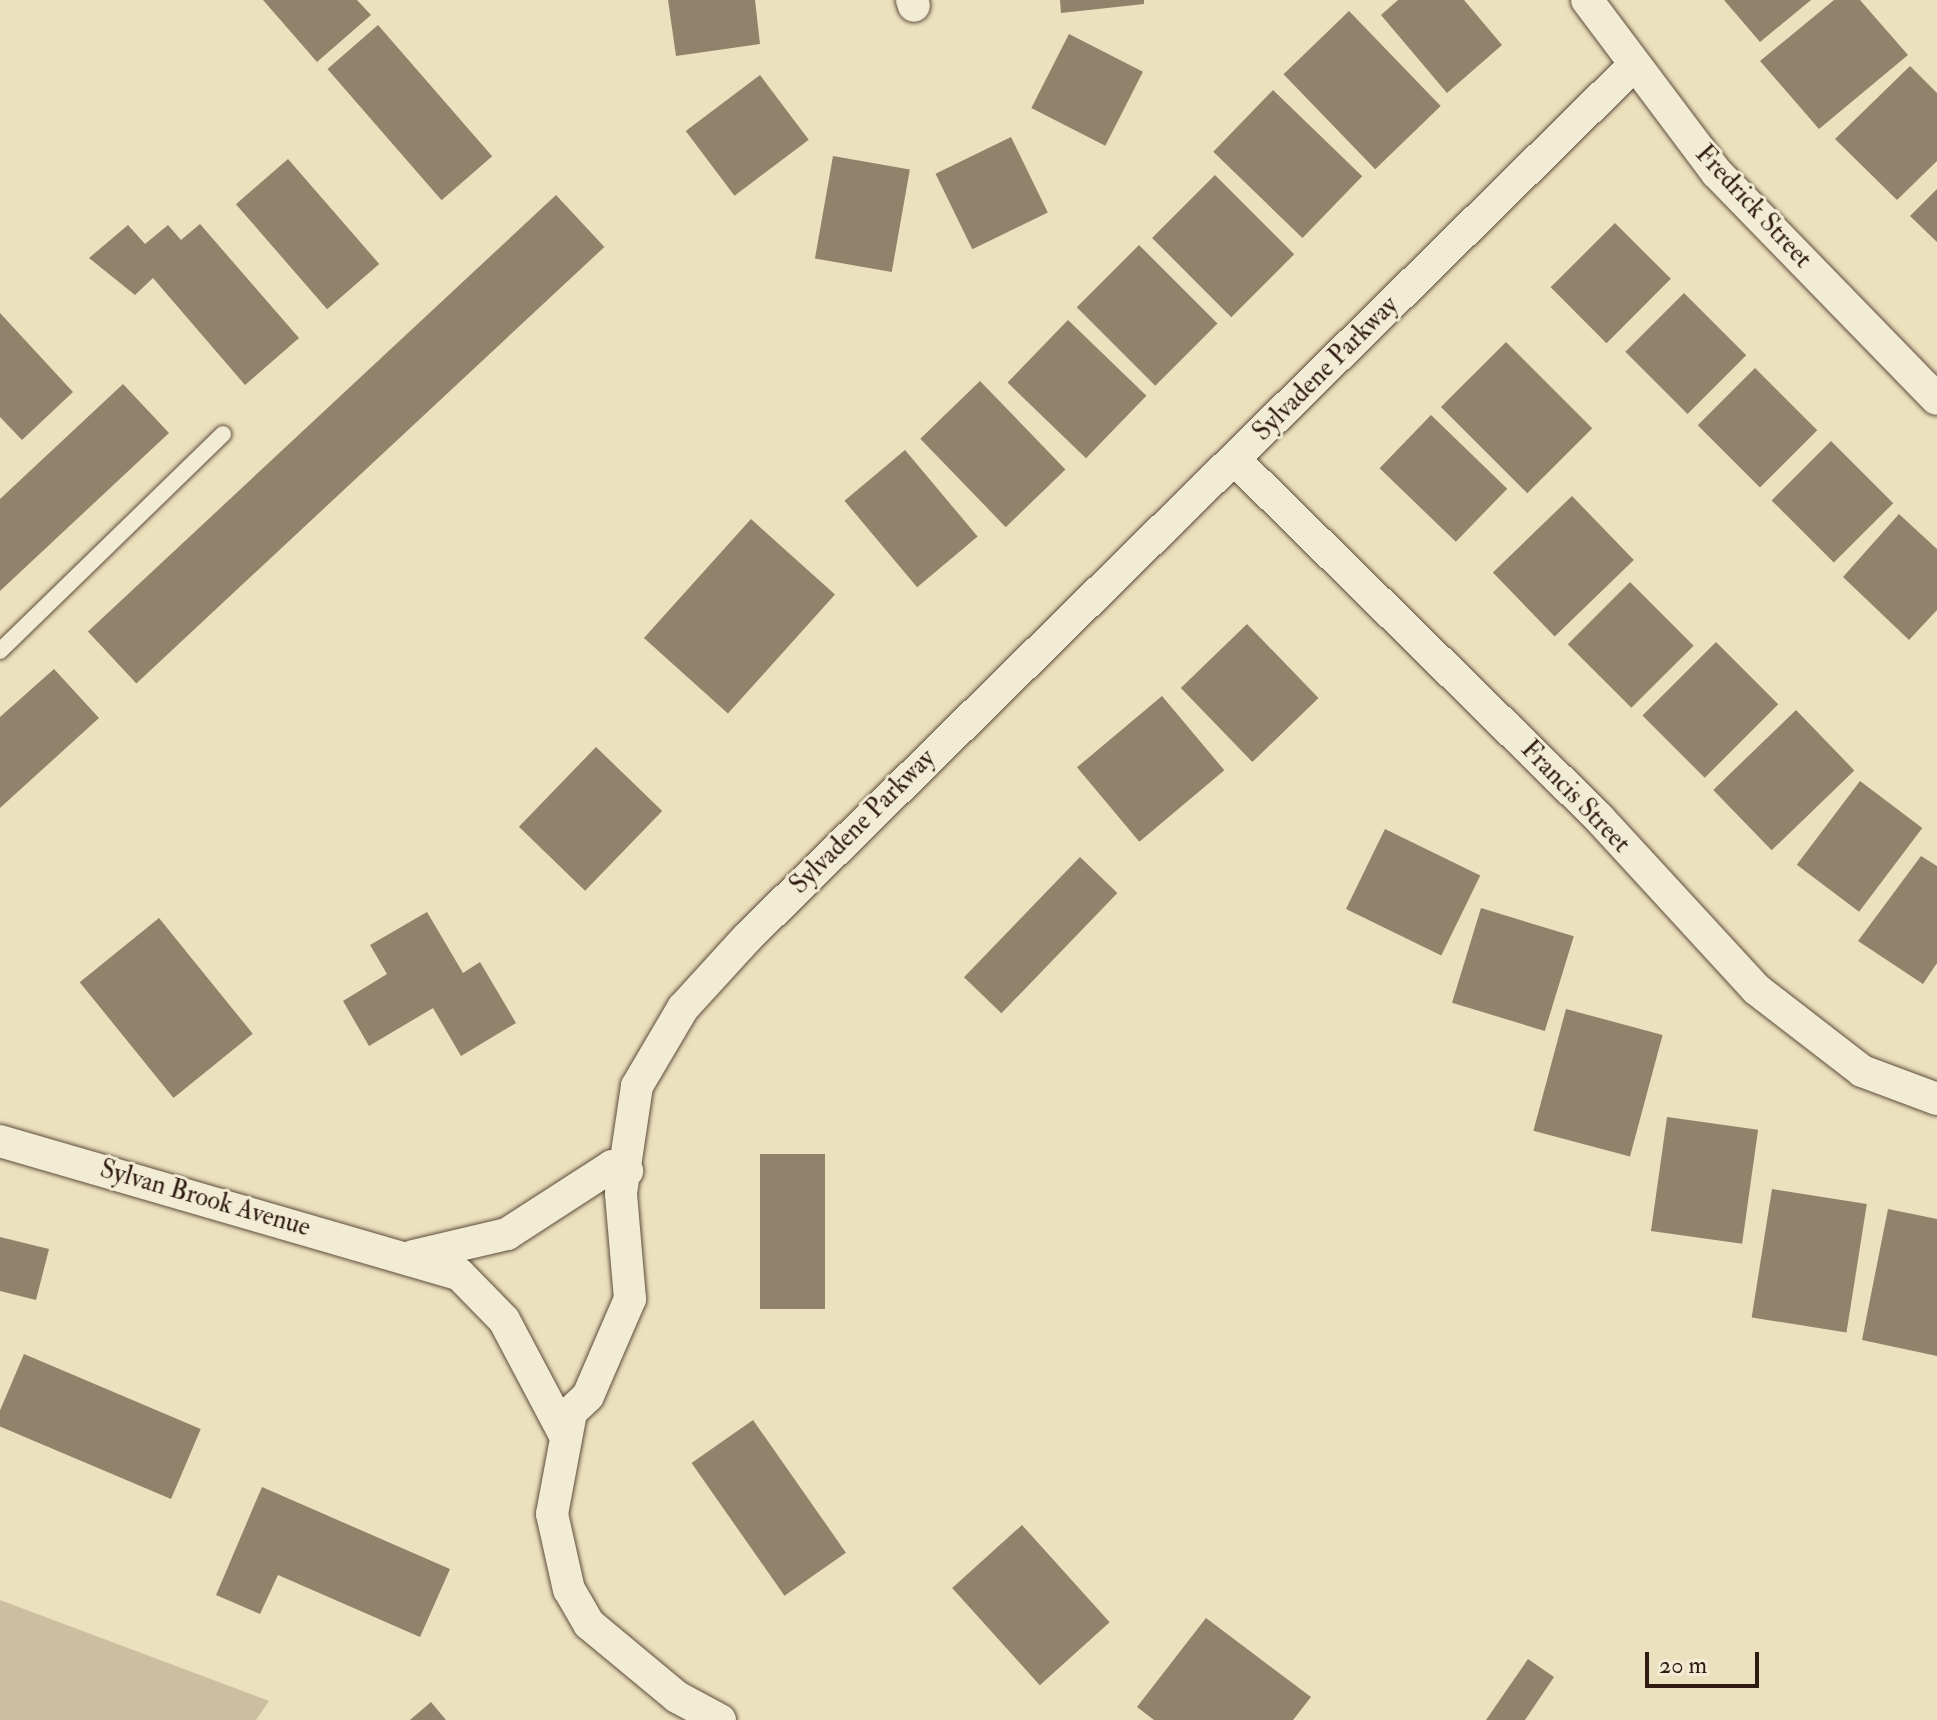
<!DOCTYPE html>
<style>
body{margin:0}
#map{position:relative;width:1937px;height:1720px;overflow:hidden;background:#ece1be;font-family:"IM FELL Double Pica",serif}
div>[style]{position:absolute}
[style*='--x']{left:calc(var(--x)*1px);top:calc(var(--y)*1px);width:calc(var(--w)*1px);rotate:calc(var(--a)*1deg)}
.green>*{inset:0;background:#ccbfa1}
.building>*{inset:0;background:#91826b;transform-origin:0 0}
.roads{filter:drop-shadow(0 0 2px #5e4c3c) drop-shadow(0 0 2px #5e4c3c)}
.service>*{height:16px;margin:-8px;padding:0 8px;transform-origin:8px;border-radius:8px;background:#f3ecd5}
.minor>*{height:32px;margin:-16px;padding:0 16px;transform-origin:16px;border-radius:16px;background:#f3ecd5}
span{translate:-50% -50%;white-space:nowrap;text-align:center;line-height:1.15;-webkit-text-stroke:6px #f3ecd5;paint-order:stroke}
.street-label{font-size:26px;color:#2f1b11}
.scale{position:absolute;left:1645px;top:1652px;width:114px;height:36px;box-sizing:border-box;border:4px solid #2f1b11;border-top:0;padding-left:10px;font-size:24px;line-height:28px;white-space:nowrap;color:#2f1b11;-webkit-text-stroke:6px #f3ecd5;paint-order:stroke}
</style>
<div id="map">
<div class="green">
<div style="clip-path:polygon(0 1600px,269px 1701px,256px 1720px,0 1720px)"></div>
</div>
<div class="building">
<div style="clip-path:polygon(263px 0,357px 0,371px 15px,317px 62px)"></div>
<div style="clip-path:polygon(668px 0,755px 0,760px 44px,676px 56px)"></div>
<div style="clip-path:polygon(1060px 0,1144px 0,1144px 4px,1061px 13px)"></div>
<div style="clip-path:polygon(1398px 0,1464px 0,1502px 45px,1447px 93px,1381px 15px)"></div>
<div style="clip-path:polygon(1724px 0,1811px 0,1760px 42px)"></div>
<div style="clip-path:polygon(1834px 0,1860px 0,1908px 55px,1819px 129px,1760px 61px)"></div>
<div style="left:1349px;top:11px;width:132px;height:91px;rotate:46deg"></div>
<div style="left:378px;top:25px;width:174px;height:67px;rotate:49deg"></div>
<div style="left:1069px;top:34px;width:83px;height:83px;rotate:27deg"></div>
<div style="clip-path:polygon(1910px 66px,1937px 93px,1937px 161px,1897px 200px,1835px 139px)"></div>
<div style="left:760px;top:75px;width:81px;height:93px;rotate:53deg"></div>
<div style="left:1273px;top:90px;width:124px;height:86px;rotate:44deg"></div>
<div style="left:1011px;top:137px;width:84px;height:84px;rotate:64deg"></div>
<div style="left:833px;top:156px;width:78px;height:104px;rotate:10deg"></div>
<div style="left:288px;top:159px;width:139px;height:69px;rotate:49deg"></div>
<div style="left:1215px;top:175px;width:112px;height:89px;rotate:45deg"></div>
<div style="clip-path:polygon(1937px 189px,1937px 242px,1910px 216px)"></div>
<div style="left:556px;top:195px;width:71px;height:640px;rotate:47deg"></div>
<div style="left:1615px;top:223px;width:79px;height:91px;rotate:45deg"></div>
<div style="clip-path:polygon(200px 224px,299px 338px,245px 385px,153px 278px,135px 295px,89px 258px,128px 225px,145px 244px,168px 225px,181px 240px)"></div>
<div style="left:1139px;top:245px;width:111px;height:88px;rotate:45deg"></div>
<div style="left:1684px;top:293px;width:88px;height:83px;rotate:45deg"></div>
<div style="clip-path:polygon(0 313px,73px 392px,22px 440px,0 417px)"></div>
<div style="left:1068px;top:320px;width:109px;height:87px;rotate:44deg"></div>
<div style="left:1506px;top:342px;width:122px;height:92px;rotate:45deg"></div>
<div style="left:1755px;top:368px;width:88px;height:81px;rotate:45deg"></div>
<div style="left:980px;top:381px;width:123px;height:83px;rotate:46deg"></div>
<div style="clip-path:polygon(123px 384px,169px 433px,0 591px,0 499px)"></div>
<div style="left:1431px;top:415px;width:106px;height:74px;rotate:44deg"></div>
<div style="left:1831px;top:441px;width:88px;height:84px;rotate:45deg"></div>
<div style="left:905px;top:450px;width:113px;height:79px;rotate:50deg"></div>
<div style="left:1572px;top:496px;width:89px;height:110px;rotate:46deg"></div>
<div style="clip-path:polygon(1899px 514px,1937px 549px,1937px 610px,1909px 640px,1843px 577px)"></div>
<div style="left:751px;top:519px;width:113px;height:160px;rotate:42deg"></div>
<div style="left:1630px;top:582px;width:90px;height:88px;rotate:45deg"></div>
<div style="left:1247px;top:624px;width:103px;height:92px;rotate:46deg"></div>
<div style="left:1716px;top:642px;width:88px;height:104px;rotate:45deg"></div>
<div style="clip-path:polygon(54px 669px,99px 718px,0 808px,0 717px)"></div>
<div style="left:1162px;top:696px;width:97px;height:111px;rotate:50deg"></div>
<div style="left:1796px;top:710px;width:84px;height:115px;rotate:46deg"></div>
<div style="left:596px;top:747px;width:92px;height:111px;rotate:44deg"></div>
<div style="left:1860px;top:781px;width:78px;height:105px;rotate:37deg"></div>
<div style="left:1385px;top:829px;width:106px;height:89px;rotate:26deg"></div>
<div style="clip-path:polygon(1921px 856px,1937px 866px,1937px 963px,1923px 984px,1858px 941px)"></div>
<div style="left:1080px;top:857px;width:52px;height:167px;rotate:44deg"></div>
<div style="left:1481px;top:908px;width:97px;height:99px;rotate:17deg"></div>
<div style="clip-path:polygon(427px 912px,463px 973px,480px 962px,516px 1023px,461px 1056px,433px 1008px,369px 1046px,343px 1001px,387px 974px,370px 945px)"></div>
<div style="left:159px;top:918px;width:149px;height:102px;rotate:51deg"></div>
<div style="left:1566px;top:1009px;width:100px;height:126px;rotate:15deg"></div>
<div style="left:1667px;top:1117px;width:92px;height:115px;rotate:8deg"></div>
<div style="left:825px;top:1154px;width:155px;height:65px;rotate:90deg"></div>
<div style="left:1772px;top:1189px;width:96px;height:130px;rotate:9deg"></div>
<div style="clip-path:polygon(1888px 1209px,1937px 1219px,1937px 1356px,1862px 1340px)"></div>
<div style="clip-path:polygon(0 1237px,49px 1249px,36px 1300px,0 1291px)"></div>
<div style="left:24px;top:1354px;width:192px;height:76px;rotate:23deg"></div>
<div style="left:753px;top:1420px;width:162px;height:75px;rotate:55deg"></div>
<div style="clip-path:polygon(262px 1487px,450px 1569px,420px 1637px,278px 1575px,260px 1614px,216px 1595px)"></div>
<div style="left:1022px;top:1525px;width:131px;height:94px;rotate:48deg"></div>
<div style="clip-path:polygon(1206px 1618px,1311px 1697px,1293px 1720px,1154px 1720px,1137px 1707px)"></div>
<div style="clip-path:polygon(1528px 1659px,1554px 1677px,1525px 1720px,1486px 1720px)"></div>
<div style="clip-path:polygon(431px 1702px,446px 1720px,410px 1720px)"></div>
</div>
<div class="roads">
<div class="service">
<div style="--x:0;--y:651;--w:311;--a:-44.2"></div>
</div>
<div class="minor">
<div style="--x:912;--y:0;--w:6;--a:72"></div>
<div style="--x:1587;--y:0;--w:216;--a:53.1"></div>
<div style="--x:1717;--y:173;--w:315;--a:45.8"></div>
<div style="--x:1235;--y:460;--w:511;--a:44.52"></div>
<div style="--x:1599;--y:818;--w:232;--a:47.4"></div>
<div style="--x:1756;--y:989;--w:134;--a:37.7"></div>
<div style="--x:1862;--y:1071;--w:80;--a:20.5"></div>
<div style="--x:0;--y:1141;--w:478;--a:16.2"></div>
<div style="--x:459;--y:1274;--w:64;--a:45.6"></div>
<div style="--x:504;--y:1320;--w:130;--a:62.1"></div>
<div style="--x:413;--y:1256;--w:97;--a:-13.2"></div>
<div style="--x:507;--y:1234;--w:125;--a:-32.9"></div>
<div style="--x:612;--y:1166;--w:16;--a:18"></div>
<div style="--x:720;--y:1720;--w:49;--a:-151.9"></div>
<div style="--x:677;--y:1697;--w:114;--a:-140.3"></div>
<div style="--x:589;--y:1624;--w:39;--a:-120"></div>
<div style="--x:569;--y:1590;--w:78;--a:-102.6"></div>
<div style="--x:552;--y:1514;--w:104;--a:-79.4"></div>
<div style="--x:571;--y:1412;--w:23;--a:-43"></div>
<div style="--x:588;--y:1396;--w:106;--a:-66.6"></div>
<div style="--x:630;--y:1299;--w:106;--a:-94.9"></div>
<div style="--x:621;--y:1193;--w:108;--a:-81.5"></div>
<div style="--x:637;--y:1086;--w:91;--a:-59.5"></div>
<div style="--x:683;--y:1008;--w:95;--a:-47.6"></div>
<div style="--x:747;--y:938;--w:1245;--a:-44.54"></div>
</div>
</div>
<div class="street-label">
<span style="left:1753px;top:207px;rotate:47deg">Fredrick Street</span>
<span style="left:1326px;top:369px;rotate:-45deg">Sylvadene Parkway</span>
<span style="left:1575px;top:797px;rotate:46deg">Francis Street</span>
<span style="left:863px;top:822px;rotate:-45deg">Sylvadene Parkway</span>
<span style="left:205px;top:1199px;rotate:16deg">Sylvan Brook Avenue</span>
</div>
<div class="scale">20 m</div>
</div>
